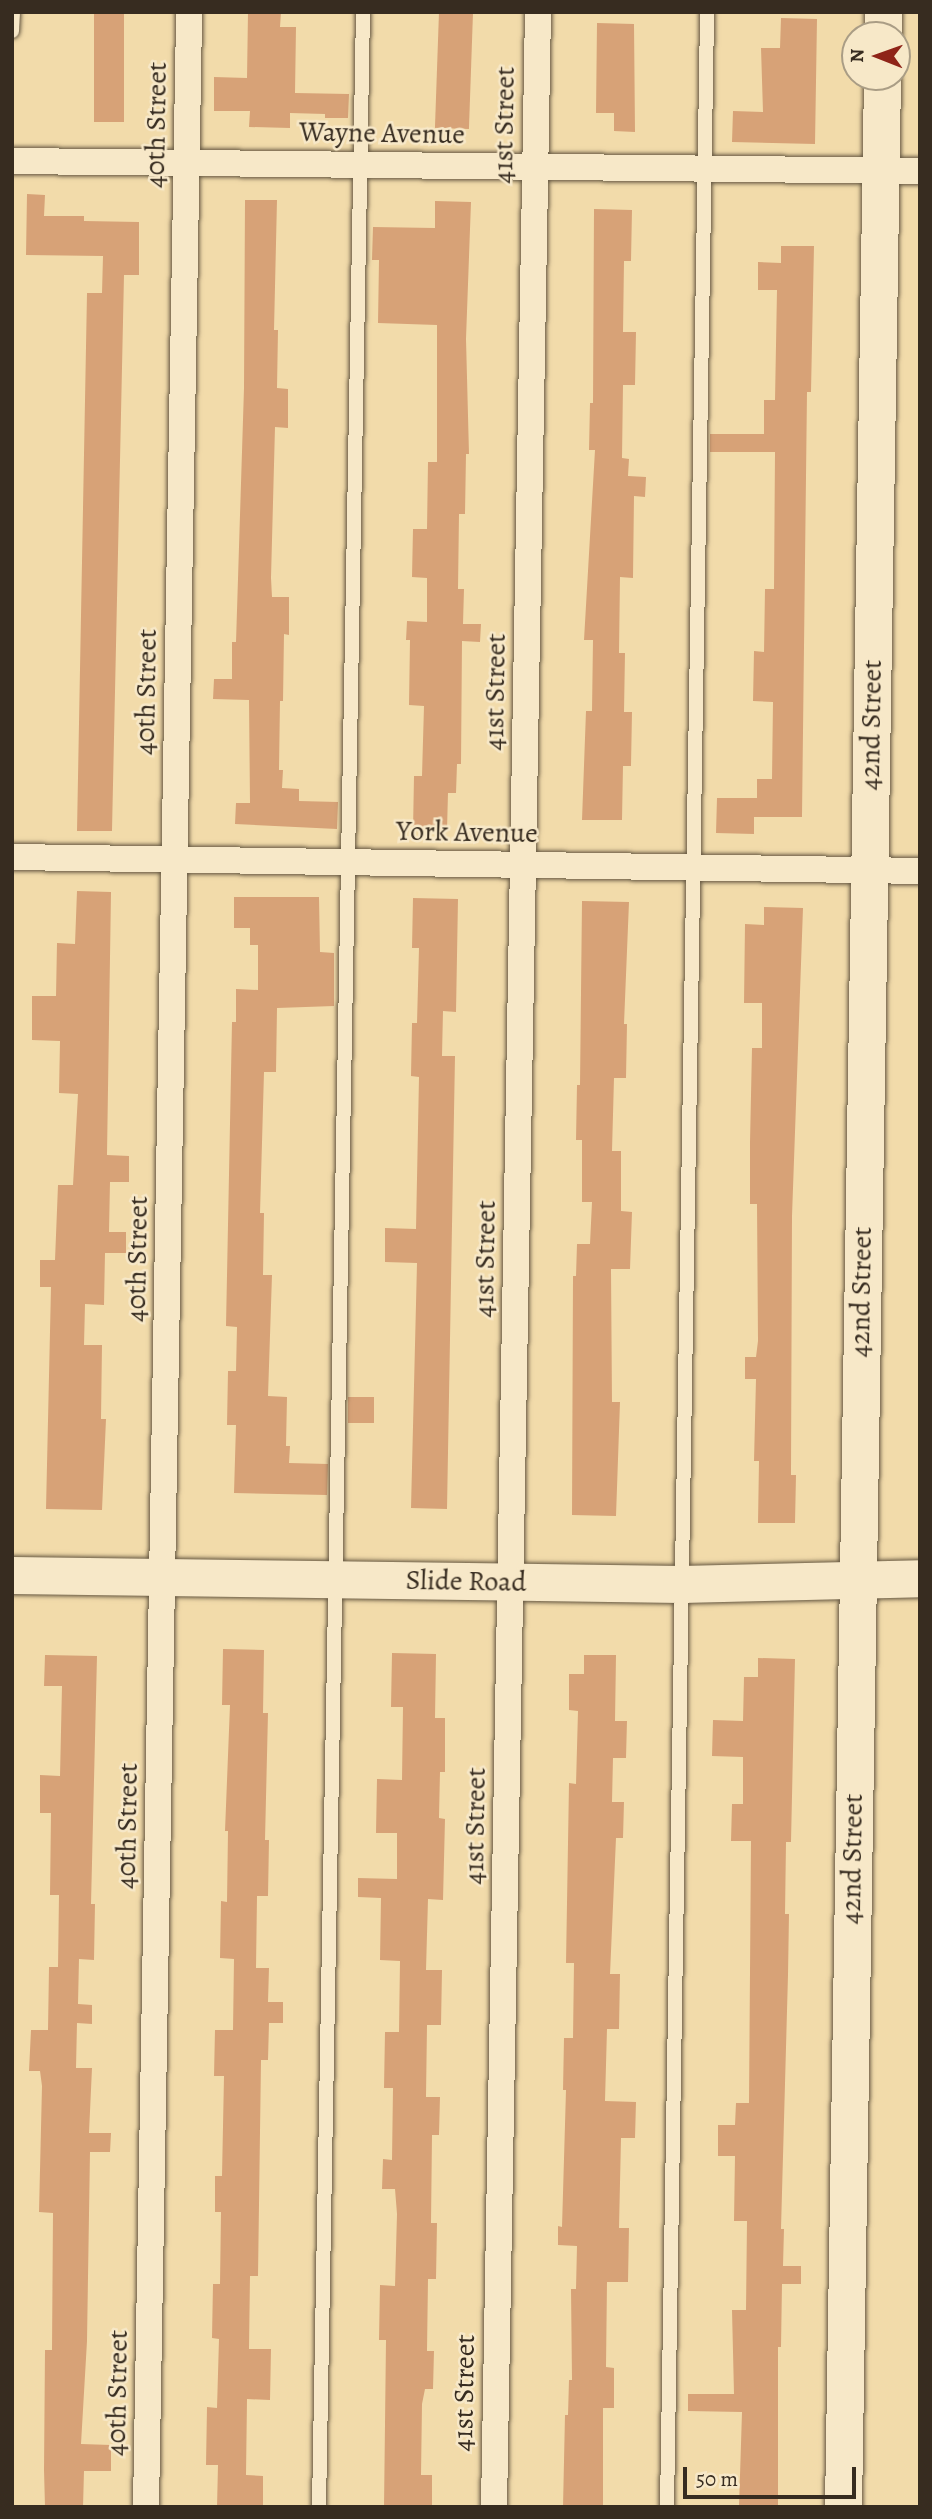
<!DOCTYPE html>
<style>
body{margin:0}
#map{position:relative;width:932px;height:2519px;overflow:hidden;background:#f2dbaa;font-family:Alegreya,serif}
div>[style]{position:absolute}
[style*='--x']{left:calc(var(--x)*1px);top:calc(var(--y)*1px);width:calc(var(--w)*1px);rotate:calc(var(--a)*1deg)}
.building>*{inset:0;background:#d7a277;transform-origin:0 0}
.roads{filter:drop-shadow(0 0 2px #665842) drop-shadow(0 0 2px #665842)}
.lane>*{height:14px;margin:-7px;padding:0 7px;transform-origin:7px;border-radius:7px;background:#f7e8c8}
.street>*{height:26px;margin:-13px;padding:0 13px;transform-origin:13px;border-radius:13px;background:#f7e8c8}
.secondary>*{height:37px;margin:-18.5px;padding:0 18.5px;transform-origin:18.5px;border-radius:18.5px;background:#f7e8c8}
span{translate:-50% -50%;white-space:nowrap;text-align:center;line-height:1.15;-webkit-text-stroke:5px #f7e8c8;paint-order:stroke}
.street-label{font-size:28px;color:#372c20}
.frame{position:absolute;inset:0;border:14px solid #372c20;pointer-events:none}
.north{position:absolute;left:841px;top:21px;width:70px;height:70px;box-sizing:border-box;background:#f7e8c8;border:2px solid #aa9d85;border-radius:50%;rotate:271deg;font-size:19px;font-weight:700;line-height:28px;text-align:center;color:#372c20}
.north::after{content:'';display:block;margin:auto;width:24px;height:32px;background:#8f2418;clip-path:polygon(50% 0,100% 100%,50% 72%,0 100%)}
.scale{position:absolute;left:683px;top:2467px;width:173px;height:32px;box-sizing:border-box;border:4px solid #372c20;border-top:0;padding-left:9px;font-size:21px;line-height:24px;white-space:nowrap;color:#372c20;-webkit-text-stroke:5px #f7e8c8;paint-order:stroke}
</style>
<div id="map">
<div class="building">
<div style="left:94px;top:12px;width:30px;height:110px"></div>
<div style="clip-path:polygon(248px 12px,281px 12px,280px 27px,296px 27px,295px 93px,349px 94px,348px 118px,325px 118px,325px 114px,290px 113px,290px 128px,249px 127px,250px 111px,214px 111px,214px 77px,247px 78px)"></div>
<div style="left:439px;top:12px;width:34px;height:116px;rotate:2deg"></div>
<div style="clip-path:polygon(781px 18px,817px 19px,815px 144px,732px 142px,733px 111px,763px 112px,761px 48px,780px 48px)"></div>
<div style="clip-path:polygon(597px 23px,634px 24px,635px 132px,614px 131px,614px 113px,596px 113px)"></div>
<div style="clip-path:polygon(27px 194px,45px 195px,44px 216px,84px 216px,84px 221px,139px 222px,139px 275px,124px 275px,112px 831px,77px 831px,87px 293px,102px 293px,103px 256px,26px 255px)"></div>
<div style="clip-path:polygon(245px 200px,277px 200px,274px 330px,278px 330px,277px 388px,288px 389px,288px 428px,275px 427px,271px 578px,272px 597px,289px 597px,289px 635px,284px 634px,283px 701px,280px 701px,279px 770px,283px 770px,282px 788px,299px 789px,299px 801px,338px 802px,337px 829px,235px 824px,236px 803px,250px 803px,249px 700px,213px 699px,214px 679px,232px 679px,232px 642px,236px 642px,244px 388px)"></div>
<div style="clip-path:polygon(435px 201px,471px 202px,466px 339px,469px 454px,466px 454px,465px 514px,459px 514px,458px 589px,464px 589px,463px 624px,481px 624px,480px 642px,462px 641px,461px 764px,457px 764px,456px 793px,448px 793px,447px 830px,413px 830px,414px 776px,422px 776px,424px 706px,409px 705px,410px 640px,406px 640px,407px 621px,427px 622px,427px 578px,412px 577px,413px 529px,427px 529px,428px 462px,437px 462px,437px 325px,378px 323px,379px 260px,372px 260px,373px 227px,435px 228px)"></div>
<div style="clip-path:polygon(594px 209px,632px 210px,631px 261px,624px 261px,623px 332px,636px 332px,635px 385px,623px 385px,622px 458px,629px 459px,628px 476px,646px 477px,645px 497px,634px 496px,633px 578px,620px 577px,619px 653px,625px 653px,624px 712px,632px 712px,631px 766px,623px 766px,622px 820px,582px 820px,586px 711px,592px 711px,593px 640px,584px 640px,595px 450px,589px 450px,590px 403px,593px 403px)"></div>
<div style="clip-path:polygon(781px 246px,814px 246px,811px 392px,807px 392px,802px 817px,754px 817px,754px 834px,716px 833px,717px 798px,757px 798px,757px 779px,772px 779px,773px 702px,753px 701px,754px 651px,764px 652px,765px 589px,774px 589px,775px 452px,710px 452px,710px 434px,764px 434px,764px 400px,775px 400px,777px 290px,758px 290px,758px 262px,781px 263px)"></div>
<div style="clip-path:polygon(77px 891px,111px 892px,107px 1155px,129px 1156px,129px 1182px,110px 1182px,109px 1232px,126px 1232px,126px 1253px,105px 1253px,104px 1305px,85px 1304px,84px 1345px,102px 1345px,101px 1419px,106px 1419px,102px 1510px,46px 1509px,51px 1287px,40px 1287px,40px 1260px,55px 1260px,58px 1185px,73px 1185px,78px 1094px,59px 1093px,60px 1041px,32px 1040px,32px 996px,56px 996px,57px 943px,75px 944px)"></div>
<div style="clip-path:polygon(234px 897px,319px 897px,320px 952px,334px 953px,334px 1006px,277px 1008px,276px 1072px,264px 1072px,260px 1213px,264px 1213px,263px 1275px,272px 1275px,268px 1396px,287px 1397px,286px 1446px,290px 1446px,289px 1463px,328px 1464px,327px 1495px,234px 1493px,236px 1425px,227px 1425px,228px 1371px,236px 1371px,237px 1327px,226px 1326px,232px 1022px,236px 1022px,236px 989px,258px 990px,258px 945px,250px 945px,250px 928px,234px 928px)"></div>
<div style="clip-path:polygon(413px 898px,458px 899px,456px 1012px,443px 1011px,442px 1056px,455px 1056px,447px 1509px,411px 1508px,417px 1263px,385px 1262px,385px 1228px,416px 1229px,419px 1077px,411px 1076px,412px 1023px,417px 1023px,419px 948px,412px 948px)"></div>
<div style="clip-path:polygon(582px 901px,629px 902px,624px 1024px,627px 1024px,626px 1078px,614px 1078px,612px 1151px,621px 1151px,621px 1211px,632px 1212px,630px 1269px,611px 1269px,612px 1402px,620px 1402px,616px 1516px,572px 1515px,573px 1276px,576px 1276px,577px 1244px,590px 1244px,592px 1202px,582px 1202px,582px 1140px,576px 1140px,577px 1085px,580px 1085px)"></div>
<div style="clip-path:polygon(764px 907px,803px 908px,792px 1216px,791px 1475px,796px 1475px,795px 1523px,758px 1523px,759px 1461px,754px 1461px,756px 1379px,745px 1379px,745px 1357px,756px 1357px,758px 1341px,757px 1204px,750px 1204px,750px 1142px,752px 1048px,762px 1048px,762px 1003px,744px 1003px,745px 924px,764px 925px)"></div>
<div style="left:348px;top:1397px;width:26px;height:26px"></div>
<div style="clip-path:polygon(223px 1649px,264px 1650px,263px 1713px,268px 1713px,265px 1840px,269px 1840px,268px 1896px,257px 1896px,256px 1968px,269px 1968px,268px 2002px,283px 2002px,283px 2023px,269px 2023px,268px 2060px,261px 2060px,258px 2276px,250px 2276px,249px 2349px,271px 2349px,270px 2400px,247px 2399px,246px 2475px,263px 2476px,263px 2507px,217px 2507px,218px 2465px,206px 2465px,207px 2407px,217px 2408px,219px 2339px,212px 2338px,213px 2284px,220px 2284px,221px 2212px,215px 2212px,215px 2176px,222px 2176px,224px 2076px,214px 2076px,215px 2030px,233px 2030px,234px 1959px,220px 1958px,221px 1901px,227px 1902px,228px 1831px,225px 1831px,230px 1705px,222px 1705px)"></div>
<div style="clip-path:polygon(392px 1653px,436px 1654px,435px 1718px,445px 1718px,445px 1772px,440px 1772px,439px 1818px,445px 1819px,443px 1900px,428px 1899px,426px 1970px,442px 1970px,441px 2025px,427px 2025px,426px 2097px,440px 2097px,439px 2135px,432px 2135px,431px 2223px,437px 2223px,436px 2279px,428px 2279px,427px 2351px,434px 2351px,433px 2389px,425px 2389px,422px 2404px,421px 2475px,432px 2475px,432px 2507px,384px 2507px,386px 2340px,379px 2340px,380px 2285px,395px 2286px,397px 2214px,395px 2189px,382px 2189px,383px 2159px,392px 2160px,393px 2088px,384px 2088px,385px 2032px,399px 2032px,400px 1961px,380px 1960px,381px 1898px,358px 1897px,358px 1878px,397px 1879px,397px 1833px,376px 1833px,377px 1779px,402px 1780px,403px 1707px,391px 1707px)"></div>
<div style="clip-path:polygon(45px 1655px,97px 1656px,91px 1904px,95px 1904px,94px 1960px,79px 1959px,78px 2004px,92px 2005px,92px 2024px,77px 2023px,76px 2068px,92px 2068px,89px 2133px,111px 2133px,110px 2152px,90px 2152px,87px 2341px,81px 2444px,111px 2445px,111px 2471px,84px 2471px,83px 2507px,45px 2507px,44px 2470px,45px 2350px,52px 2350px,53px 2213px,39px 2212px,42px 2086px,40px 2071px,29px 2071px,31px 2030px,48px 2030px,49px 1967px,58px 1967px,59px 1895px,50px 1895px,51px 1813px,40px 1813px,40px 1775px,60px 1776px,62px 1686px,44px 1686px)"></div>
<div style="clip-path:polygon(584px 1655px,616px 1655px,615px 1721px,627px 1721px,626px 1758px,613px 1758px,612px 1802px,624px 1802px,623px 1838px,616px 1838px,610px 1974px,620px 1974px,619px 2029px,607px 2029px,605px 2101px,636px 2102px,635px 2138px,621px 2138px,619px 2228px,629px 2228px,628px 2282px,607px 2282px,606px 2367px,614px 2368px,614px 2408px,603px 2408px,603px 2507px,563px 2507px,565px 2415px,568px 2415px,569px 2380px,572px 2380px,571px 2289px,576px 2289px,577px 2246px,558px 2245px,558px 2226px,562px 2227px,566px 2090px,563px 2090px,564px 2038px,573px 2038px,574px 1963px,566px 1963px,569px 1783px,576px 1784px,578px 1711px,569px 1710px,569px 1674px,584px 1674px)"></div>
<div style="clip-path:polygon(758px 1658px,795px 1659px,791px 1842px,786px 1842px,785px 1914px,789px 1914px,788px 1975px,781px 2229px,784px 2229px,783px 2266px,801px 2266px,801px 2284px,782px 2284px,781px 2347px,778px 2347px,778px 2507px,739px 2507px,742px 2412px,688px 2411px,688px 2394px,734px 2394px,732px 2310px,746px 2310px,747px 2221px,734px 2221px,735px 2156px,718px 2156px,718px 2125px,735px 2125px,736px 2103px,749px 2103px,751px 1841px,731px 1841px,732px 1804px,743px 1804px,743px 1757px,712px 1756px,713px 1720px,743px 1721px,744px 1677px,758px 1677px)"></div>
</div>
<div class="roads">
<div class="lane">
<div style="--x:12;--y:31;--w:19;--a:-87"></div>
<div style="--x:319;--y:2507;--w:2495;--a:-88.99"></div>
<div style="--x:667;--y:2507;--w:2495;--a:-89.08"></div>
</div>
<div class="street">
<div style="--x:12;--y:161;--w:908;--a:0.63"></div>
<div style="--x:12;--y:857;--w:908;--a:0.88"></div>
<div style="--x:146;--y:2507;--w:2495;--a:-89.01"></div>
<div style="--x:494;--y:2507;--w:2495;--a:-88.99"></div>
</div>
<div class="secondary">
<div style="--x:883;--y:35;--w:23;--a:-90"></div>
<div style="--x:12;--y:1575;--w:669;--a:0.77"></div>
<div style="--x:681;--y:1584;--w:239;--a:-1.4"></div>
<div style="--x:843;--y:2507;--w:2430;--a:-89.08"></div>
</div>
</div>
<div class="street-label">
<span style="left:156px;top:125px;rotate:-89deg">40th Street</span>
<span style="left:504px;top:125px;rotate:-89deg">41st Street</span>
<span style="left:382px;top:133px;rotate:1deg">Wayne Avenue</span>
<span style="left:146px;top:692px;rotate:-89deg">40th Street</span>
<span style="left:495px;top:692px;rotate:-89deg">41st Street</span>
<span style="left:871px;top:725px;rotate:-89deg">42nd Street</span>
<span style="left:467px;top:832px;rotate:1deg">York Avenue</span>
<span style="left:137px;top:1259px;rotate:-89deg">40th Street</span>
<span style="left:485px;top:1259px;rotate:-89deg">41st Street</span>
<span style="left:861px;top:1292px;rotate:-89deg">42nd Street</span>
<span style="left:466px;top:1581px;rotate:1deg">Slide Road</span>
<span style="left:127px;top:1826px;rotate:-89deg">40th Street</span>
<span style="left:475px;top:1826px;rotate:-89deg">41st Street</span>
<span style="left:852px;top:1859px;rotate:-89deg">42nd Street</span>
<span style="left:117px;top:2393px;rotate:-89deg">40th Street</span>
<span style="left:464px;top:2393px;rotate:-89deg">41st Street</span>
</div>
<div class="frame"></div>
<div class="north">N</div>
<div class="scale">50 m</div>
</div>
